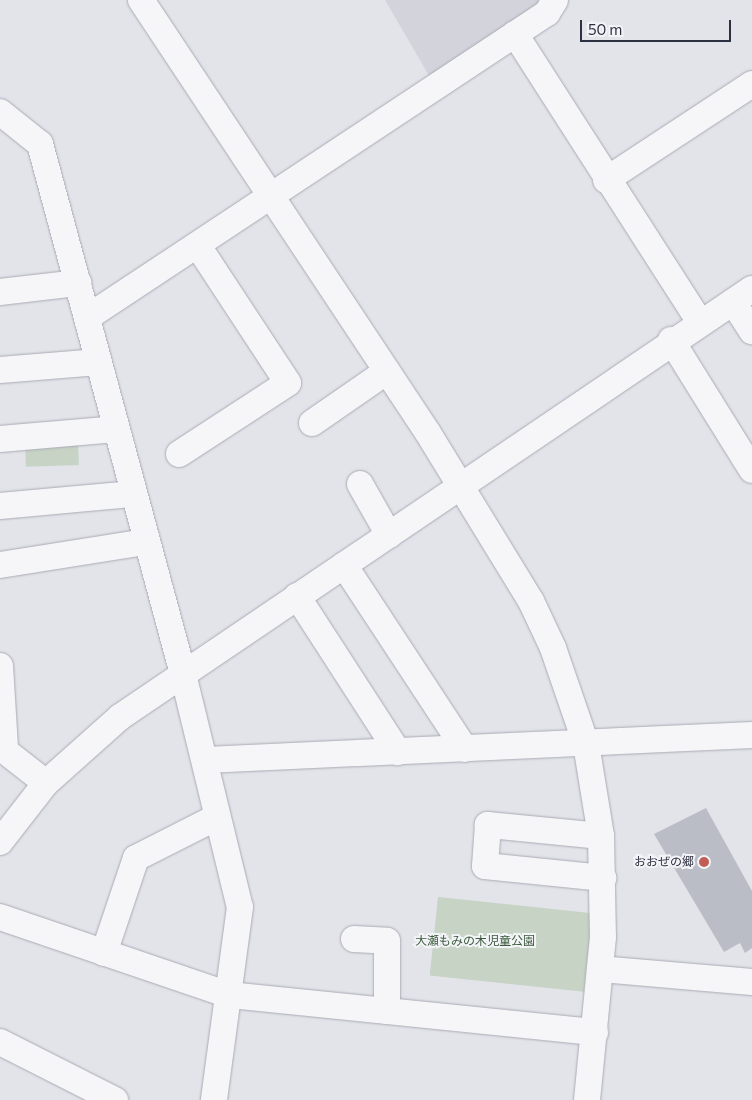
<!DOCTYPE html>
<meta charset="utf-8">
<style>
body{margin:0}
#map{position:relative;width:752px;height:1100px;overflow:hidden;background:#e3e4ea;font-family:Commissioner,"Noto Sans JP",sans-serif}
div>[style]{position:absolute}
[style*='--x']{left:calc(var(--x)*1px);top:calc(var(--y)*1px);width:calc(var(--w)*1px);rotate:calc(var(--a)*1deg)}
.built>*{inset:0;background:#d2d3db}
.green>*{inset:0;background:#c6d3c5;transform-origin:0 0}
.building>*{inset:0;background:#bbbdc6}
.roads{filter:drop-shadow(0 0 1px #a9aab4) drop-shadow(0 0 1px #a9aab4)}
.minor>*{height:26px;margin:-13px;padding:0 13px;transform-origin:13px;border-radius:13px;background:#f6f6f8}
.dots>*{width:14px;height:14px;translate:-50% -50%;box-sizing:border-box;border:2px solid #f3f4f7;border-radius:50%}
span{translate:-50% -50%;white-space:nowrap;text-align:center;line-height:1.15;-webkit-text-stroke:4px #f3f4f7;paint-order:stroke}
.poi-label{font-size:12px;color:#2d3040}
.right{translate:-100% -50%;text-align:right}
.park-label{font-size:12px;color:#3c5a3d}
.scale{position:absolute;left:580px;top:20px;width:151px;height:22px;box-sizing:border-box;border:2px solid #2d3040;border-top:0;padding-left:6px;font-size:15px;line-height:18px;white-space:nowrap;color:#2d3040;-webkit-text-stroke:4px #f3f4f7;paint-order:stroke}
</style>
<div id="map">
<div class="built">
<div style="clip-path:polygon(385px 0,547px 0,431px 79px)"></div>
</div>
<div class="green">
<div style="left:78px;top:440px;width:25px;height:53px;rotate:88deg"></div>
<div style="left:438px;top:897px;width:155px;height:79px;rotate:6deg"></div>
</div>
<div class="building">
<div style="clip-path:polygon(706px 808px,752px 891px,752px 948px,745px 953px,740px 943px,724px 952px,654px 834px)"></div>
</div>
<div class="roads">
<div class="minor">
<div style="--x:141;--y:0;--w:519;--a:56.46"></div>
<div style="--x:428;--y:433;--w:197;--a:58.5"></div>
<div style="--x:531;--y:601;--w:52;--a:64.9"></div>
<div style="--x:553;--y:648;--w:102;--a:71"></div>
<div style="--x:586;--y:744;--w:93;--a:80.7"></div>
<div style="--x:601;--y:836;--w:101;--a:88.9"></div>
<div style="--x:603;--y:937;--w:164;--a:95.6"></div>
<div style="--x:515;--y:34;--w:341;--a:57.3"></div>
<div style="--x:0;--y:112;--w:51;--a:38.7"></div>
<div style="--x:40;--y:144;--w:549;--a:74.9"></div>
<div style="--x:183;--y:674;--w:240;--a:76.3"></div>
<div style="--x:240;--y:907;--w:195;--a:97.7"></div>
<div style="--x:606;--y:180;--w:175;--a:-33.3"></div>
<div style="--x:0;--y:292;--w:79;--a:-6.6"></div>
<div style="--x:733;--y:302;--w:35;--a:57"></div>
<div style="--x:88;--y:317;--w:551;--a:-33.52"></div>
<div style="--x:547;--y:13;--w:15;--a:-58"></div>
<div style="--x:671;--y:340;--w:153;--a:58.1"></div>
<div style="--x:0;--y:370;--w:99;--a:-4.6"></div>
<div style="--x:312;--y:423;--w:91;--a:-34.7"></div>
<div style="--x:0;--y:439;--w:116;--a:-4.9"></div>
<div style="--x:179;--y:454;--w:130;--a:-33.1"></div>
<div style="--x:288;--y:383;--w:164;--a:-123.3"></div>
<div style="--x:360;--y:484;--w:59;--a:60.4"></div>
<div style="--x:0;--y:506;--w:134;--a:-5.2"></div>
<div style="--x:0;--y:565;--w:147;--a:-9"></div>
<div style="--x:344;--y:565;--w:220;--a:56.7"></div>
<div style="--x:297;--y:596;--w:186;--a:57.1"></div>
<div style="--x:0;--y:666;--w:81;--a:86.5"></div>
<div style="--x:0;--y:747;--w:58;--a:38"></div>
<div style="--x:205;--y:760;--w:548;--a:-2.62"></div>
<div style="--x:601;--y:836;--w:114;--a:-174.4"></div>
<div style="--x:488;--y:825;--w:41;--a:94.2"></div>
<div style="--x:485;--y:866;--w:119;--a:5.8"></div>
<div style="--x:0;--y:842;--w:75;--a:-52.1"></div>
<div style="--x:46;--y:783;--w:99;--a:-41.7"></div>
<div style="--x:120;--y:717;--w:763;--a:-34.11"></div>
<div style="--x:0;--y:917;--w:242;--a:18.8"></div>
<div style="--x:229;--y:995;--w:368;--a:5.8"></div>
<div style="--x:354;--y:939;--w:33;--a:3"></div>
<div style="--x:387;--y:941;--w:70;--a:90"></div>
<div style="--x:104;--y:953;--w:100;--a:-71.4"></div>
<div style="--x:136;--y:858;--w:91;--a:-26.8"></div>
<div style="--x:600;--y:969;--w:153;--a:4.9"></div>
<div style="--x:0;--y:1042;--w:129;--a:26.8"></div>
</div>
</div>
<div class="dots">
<div style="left:704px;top:862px;background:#c05e56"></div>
</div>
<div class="poi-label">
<span class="right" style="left:694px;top:862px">おおぜの郷</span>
</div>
<div class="park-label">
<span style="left:475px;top:941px">大瀬もみの木児童公園</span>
</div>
<div class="scale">50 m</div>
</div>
